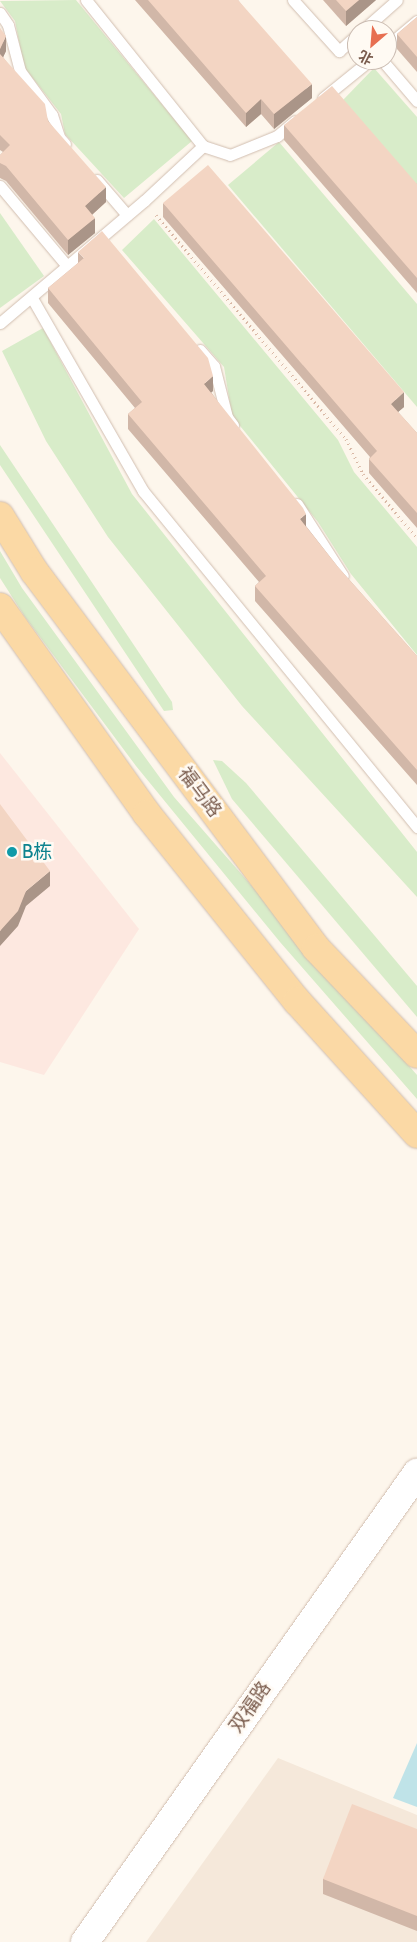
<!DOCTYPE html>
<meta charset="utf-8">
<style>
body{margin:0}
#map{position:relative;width:417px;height:1942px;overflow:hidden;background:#fdf6ec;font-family:Cabin,"Noto Sans SC",sans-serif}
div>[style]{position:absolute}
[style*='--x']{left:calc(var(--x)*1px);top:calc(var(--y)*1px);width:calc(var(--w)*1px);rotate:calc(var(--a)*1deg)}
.residential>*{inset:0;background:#f5e8da}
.commercial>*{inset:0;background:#fde8e0}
.green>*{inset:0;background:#d8ecc9}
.water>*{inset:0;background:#bfe3e8}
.path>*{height:3px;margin-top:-1.5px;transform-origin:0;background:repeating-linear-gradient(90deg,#d9b8a5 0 1px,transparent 0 5px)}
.roads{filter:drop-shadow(0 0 1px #d1beb0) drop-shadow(0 0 1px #d1beb0)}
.service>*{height:11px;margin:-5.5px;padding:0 5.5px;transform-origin:5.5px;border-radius:5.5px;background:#fff}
.tertiary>*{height:28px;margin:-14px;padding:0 14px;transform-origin:14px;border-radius:14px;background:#fff}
.primary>*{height:28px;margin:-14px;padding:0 14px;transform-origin:14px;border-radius:14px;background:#fbd9a5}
.wall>*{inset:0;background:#d1b7a8}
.shaded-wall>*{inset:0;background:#aa9588}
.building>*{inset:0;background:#f3d5c3}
.dots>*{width:14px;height:14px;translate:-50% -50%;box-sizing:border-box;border:2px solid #fffaf3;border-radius:50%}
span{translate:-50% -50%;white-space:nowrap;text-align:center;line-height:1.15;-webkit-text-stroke:5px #fffaf3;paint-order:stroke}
.street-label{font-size:19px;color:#7a5c4d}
.culture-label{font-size:19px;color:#0d838f}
.left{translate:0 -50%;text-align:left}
.north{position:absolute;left:347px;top:20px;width:50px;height:50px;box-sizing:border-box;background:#fffaf3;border:1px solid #cabbb1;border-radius:50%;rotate:207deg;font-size:14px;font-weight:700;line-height:20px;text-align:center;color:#7a5c4d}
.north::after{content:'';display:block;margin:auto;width:18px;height:22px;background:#e76f51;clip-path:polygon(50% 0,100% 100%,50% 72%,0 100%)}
</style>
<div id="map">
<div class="residential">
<div style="clip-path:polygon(278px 1758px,417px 1815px,417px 1942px,146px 1942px)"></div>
</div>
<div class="commercial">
<div style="clip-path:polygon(0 753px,139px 929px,44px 1075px,0 1062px)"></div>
</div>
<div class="green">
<div style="clip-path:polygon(76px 0,192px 141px,124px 198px,65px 134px,61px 114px,24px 67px,15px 21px,0 1px)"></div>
<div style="clip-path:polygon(374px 68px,417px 117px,417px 186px,343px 100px)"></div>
<div style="clip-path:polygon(279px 142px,417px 304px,417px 407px,228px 185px)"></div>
<div style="clip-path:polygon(0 213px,44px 276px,0 308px)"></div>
<div style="clip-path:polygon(154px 219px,338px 440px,354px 472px,417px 547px,417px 655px,351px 574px,318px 522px,232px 416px,224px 367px,122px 250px)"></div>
<div style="clip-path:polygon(43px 328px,132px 494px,417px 852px,417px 897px,242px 706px,108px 537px,46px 441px,2px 351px)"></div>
<div style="clip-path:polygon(0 445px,172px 702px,173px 710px,164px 711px,0 465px)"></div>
<div style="clip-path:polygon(0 551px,22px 588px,174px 797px,417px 1075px,417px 1099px,280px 942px,136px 766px,25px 617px,0 578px)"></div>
<div style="clip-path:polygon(213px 760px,222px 761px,246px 783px,417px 986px,417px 1017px,232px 799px)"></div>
</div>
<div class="water">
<div style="clip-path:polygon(417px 1743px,417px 1807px,393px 1798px)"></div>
</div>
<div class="path">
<div style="--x:156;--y:215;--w:294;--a:49.7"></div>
<div style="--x:346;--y:439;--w:39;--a:64"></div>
<div style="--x:363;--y:474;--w:84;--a:49.8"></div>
</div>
<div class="roads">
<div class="service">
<div style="--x:86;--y:0;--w:187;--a:51.3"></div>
<div style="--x:293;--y:0;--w:69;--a:48"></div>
<div style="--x:339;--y:51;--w:24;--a:-42"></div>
<div style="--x:0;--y:13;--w:14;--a:56"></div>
<div style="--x:8;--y:25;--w:48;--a:75.4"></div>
<div style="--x:20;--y:71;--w:54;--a:54"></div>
<div style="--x:52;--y:115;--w:23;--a:72"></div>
<div style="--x:59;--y:137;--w:9;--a:49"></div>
<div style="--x:363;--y:30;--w:45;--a:-41.4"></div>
<div style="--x:387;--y:46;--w:39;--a:-40"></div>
<div style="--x:382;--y:60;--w:54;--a:49.5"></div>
<div style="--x:323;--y:98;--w:60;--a:-39"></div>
<div style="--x:97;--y:180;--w:46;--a:49.4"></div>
<div style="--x:0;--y:186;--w:106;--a:50"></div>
<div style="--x:32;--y:298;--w:223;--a:60.1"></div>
<div style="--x:143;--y:491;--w:434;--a:50.8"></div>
<div style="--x:0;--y:323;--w:189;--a:-40.3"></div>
<div style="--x:144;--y:201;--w:81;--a:-43"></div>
<div style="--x:203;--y:146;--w:28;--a:18"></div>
<div style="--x:230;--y:155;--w:51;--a:-22"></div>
<div style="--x:277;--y:136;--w:23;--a:-40"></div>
<div style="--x:200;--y:350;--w:21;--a:49"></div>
<div style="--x:214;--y:366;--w:53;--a:75.7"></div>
<div style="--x:227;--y:417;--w:10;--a:53"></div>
<div style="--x:297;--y:504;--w:85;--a:57.4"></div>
</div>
<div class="tertiary">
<div style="--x:85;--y:1942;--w:575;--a:-54.71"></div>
</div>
<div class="primary">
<div style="--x:0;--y:516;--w:65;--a:58.3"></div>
<div style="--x:34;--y:571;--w:471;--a:53.2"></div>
<div style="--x:316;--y:948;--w:146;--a:46.4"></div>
<div style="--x:0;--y:607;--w:254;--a:54.6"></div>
<div style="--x:147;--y:814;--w:240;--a:51.3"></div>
<div style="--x:297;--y:1001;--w:179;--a:47.9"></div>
</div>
</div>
<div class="wall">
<div style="clip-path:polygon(135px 0,238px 0,312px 98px,274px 129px,261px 114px,246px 127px)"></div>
<div style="clip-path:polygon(323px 0,376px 0,346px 26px)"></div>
<div style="clip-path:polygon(417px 17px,417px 72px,397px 49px,397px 34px)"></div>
<div style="clip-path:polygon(0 28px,6px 51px,3px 57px,106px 202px,92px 215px,95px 233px,68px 255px,6px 181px,0 178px,0 155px,3px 152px,0 150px)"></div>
<div style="clip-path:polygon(284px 125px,417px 184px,417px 293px,284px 140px)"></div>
<div style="clip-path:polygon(163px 203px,404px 407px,398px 412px,417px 433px,417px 528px,369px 473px,369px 459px,370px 457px,163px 217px)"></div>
<div style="clip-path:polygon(78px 252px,213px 391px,211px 392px,306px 526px,338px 567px,417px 656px,417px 785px,255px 601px,255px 586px,259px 582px,128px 429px,128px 414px,135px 408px,48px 303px,48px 288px,78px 263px)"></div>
<div style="clip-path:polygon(417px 1829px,417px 1931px,323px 1894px,323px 1879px)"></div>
</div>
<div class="shaded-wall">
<div style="clip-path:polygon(359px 0,376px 0,346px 26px,346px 11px)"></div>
<div style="clip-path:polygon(6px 36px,6px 51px,0 64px,0 49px)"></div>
<div style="clip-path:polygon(312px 84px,312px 98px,274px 129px,274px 114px)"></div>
<div style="clip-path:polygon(261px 99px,261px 114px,246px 127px,246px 113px)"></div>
<div style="clip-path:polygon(106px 187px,106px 202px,85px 221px,85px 206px)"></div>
<div style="clip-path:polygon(95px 218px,95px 233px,68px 255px,68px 240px)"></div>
<div style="clip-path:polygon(213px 376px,213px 391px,204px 399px,204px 384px)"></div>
<div style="clip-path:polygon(404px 392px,404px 407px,391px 418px,391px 404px)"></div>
<div style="clip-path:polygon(306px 514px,306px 529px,300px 519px)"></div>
<div style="clip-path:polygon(50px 871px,50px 886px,26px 906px,18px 926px,0 946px,0 931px,26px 891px)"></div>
</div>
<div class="building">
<div style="clip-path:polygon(148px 0,238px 0,312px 84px,274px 114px,261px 99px,246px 113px)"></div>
<div style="clip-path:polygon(336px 0,359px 0,346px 11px)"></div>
<div style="clip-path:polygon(417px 17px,417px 57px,397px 34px)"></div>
<div style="clip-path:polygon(0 28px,6px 36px,0 49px)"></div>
<div style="clip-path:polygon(0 54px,45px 104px,48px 121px,106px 187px,85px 206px,95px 218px,68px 240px,6px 166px,0 163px,0 155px,10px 145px,0 135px)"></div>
<div style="clip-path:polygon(332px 86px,417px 184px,417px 278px,284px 125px)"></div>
<div style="clip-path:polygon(208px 165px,404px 392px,391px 404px,417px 433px,417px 513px,369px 459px,377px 451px,163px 203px)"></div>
<div style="clip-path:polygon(102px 231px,208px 358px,213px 376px,204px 384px,303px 508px,306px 514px,300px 519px,338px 567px,417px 656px,417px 770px,255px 586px,266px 576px,128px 414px,142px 402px,48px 288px,84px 258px,78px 252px)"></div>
<div style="clip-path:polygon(0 804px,50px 871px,26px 891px,18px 911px,0 931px)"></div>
<div style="clip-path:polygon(352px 1804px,417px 1829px,417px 1916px,323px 1879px)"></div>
</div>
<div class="dots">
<div style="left:12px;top:852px;background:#0f9aa8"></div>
</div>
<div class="street-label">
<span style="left:200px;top:792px;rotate:53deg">福马路</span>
<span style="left:250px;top:1707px;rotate:-55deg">双福路</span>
</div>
<div class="culture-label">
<span class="left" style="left:22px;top:852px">B栋</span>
</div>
<div class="north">北</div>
</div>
